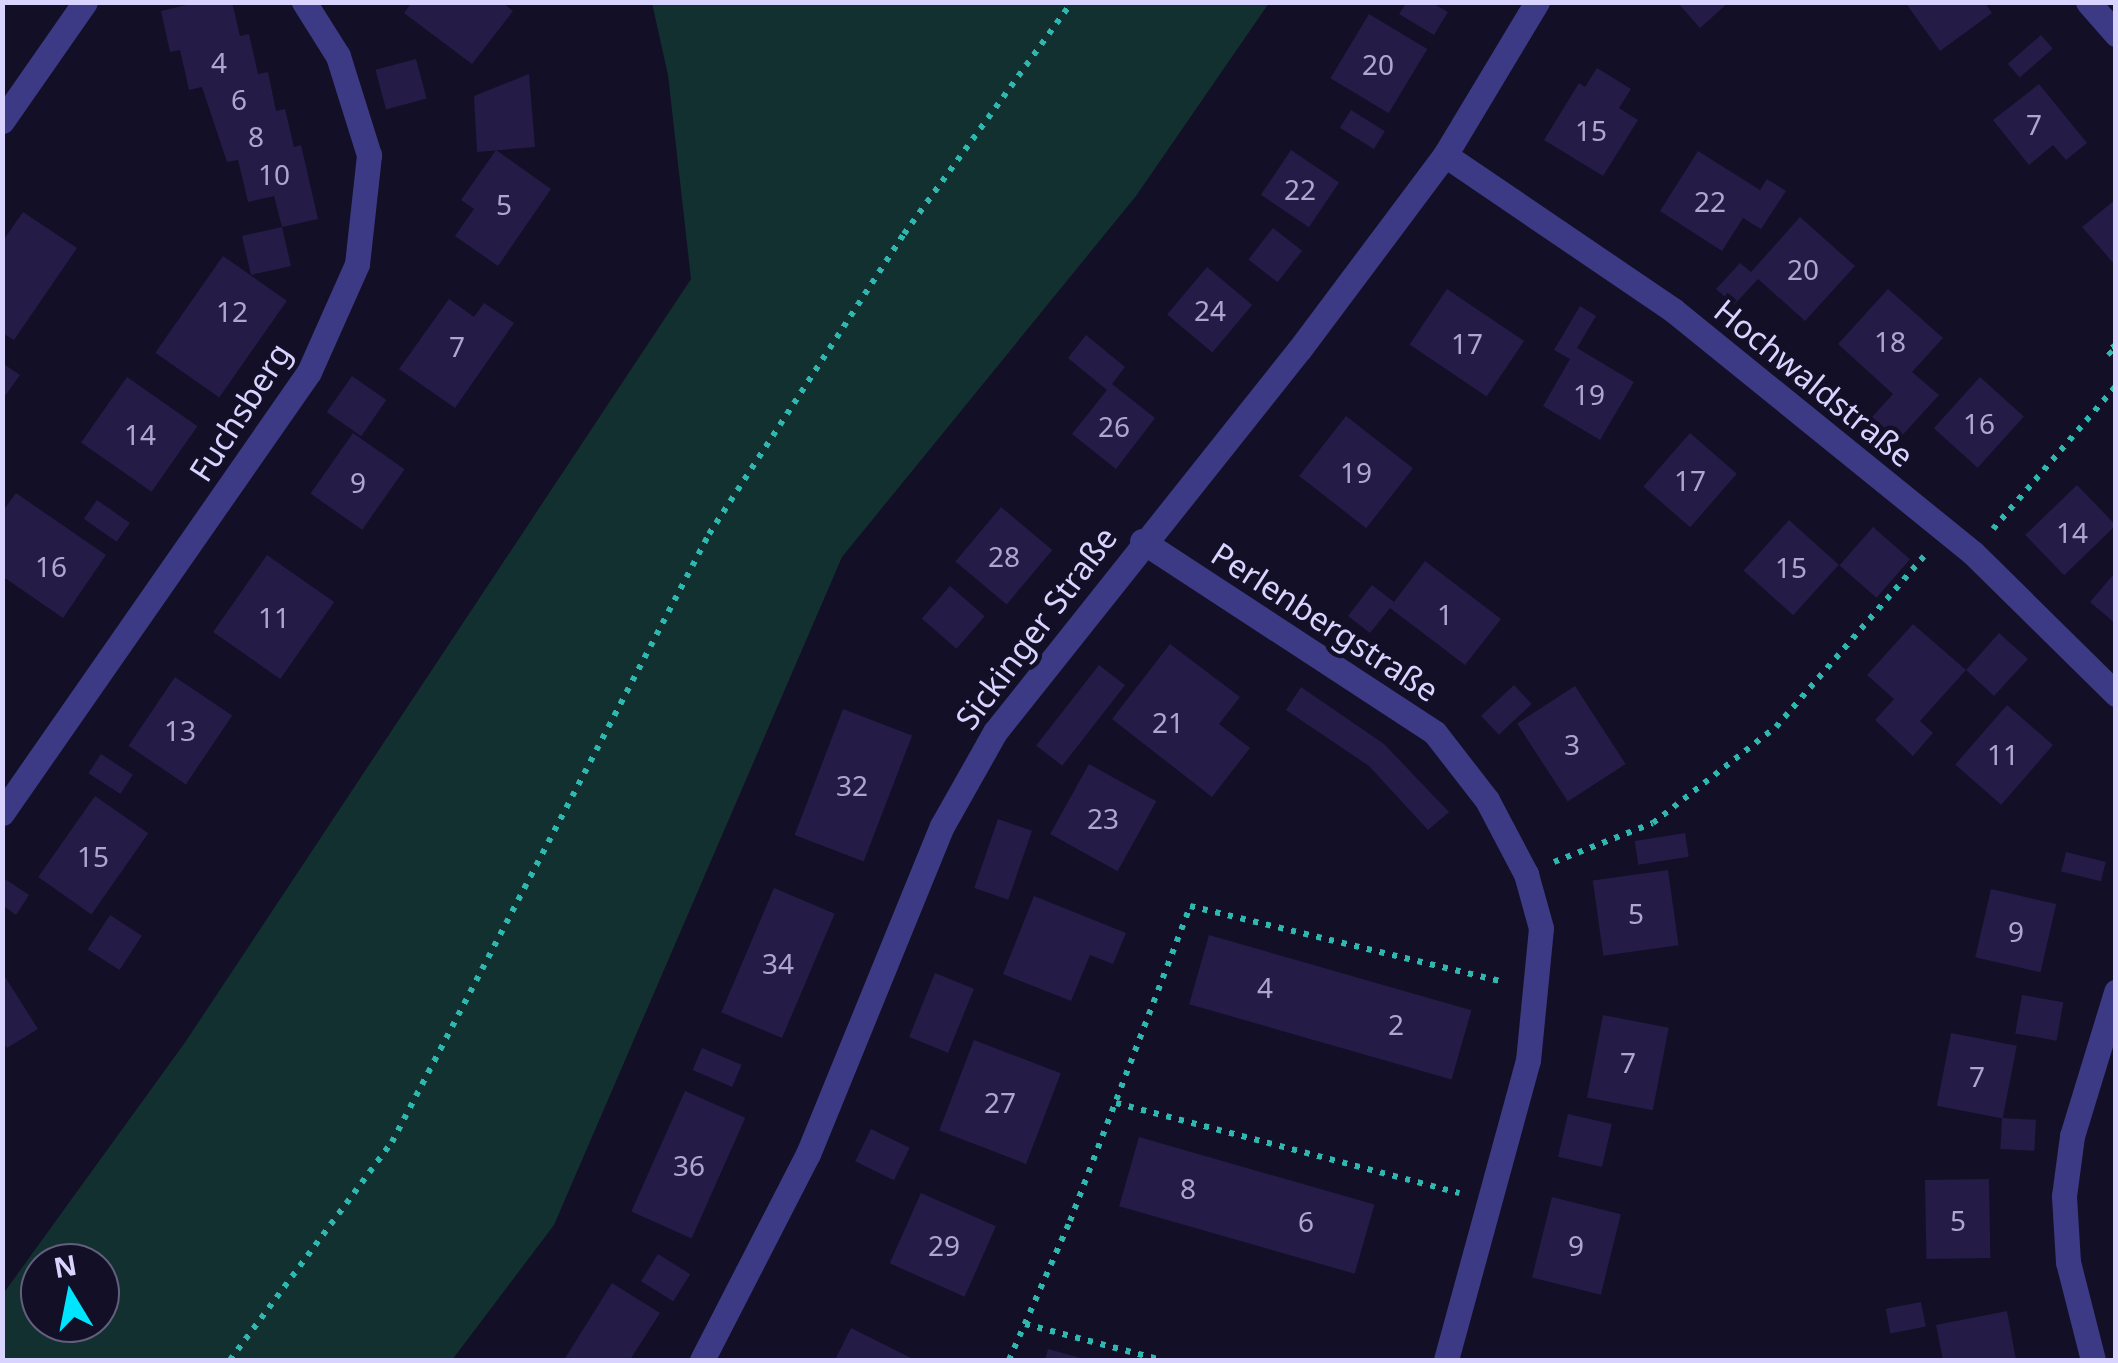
<!DOCTYPE html>
<meta charset="utf-8">
<style>
body{margin:0}
#map{position:relative;width:2118px;height:1363px;overflow:hidden;background:#130f26;font-family:"Noto Sans",sans-serif}
div>[style]{position:absolute}
[style*='--x']{left:calc(var(--x)*1px);top:calc(var(--y)*1px);width:calc(var(--w)*1px);rotate:calc(var(--a)*1deg)}
.green>*{inset:0;background:#12302f}
.building>*{inset:0;background:#241b47;transform-origin:0 0}
.path>*{height:6px;margin-top:-3px;transform-origin:0;background:repeating-linear-gradient(90deg,#2fb8b0 0 5px,transparent 0 13px)}
.street>*{height:25px;margin:-12.5px;padding:0 12.5px;transform-origin:12.5px;border-radius:12.5px;background:#3d3a85}
span{translate:-50% -50%;white-space:nowrap;text-align:center;line-height:1.15;-webkit-text-stroke:9px #130f26;paint-order:stroke}
.number-label{font-size:28px;color:#aca6d1}
.number-label span{-webkit-text-stroke-width:0}
.street-label{font-size:32px;color:#d9d4ff}
.frame{position:absolute;inset:0;border:5px solid #d9d4ff;pointer-events:none}
.north{position:absolute;left:20px;top:1243px;width:100px;height:100px;box-sizing:border-box;background:#130f26;border:2px solid #625e7d;border-radius:50%;rotate:350deg;font-size:28px;font-weight:700;line-height:40px;text-align:center;color:#d9d4ff}
.north::after{content:'';display:block;margin:auto;width:35px;height:45px;background:#00e5ff;clip-path:polygon(50% 0,100% 100%,50% 72%,0 100%)}
</style>
<div id="map">
<div class="green">
<div style="clip-path:polygon(evenodd,652px 3px,1269px 3px,1136px 196px,842px 557px,554px 1225px,452px 1360px,3px 1360px,3px 1294px,186px 1041px,691px 279px,668px 75px,652px 3px,40px 1263px,100px 1263px,100px 1323px,40px 1323px,40px 1263px)"></div>
</div>
<div class="building">
<div style="clip-path:polygon(199px 2px,232px 2px,240px 36px,249px 34px,258px 74px,268px 72px,276px 111px,285px 109px,294px 147px,301px 145px,318px 219px,282px 227px,291px 266px,251px 275px,242px 236px,282px 227px,274px 196px,248px 202px,238px 160px,227px 162px,202px 87px,189px 90px,180px 50px,170px 52px,161px 11px)"></div>
<div style="clip-path:polygon(412px 2px,502px 2px,513px 11px,472px 64px,404px 13px)"></div>
<div style="clip-path:polygon(1407px 2px,1431px 2px,1448px 12px,1434px 35px,1399px 14px)"></div>
<div style="clip-path:polygon(1677px 2px,1729px 2px,1700px 28px)"></div>
<div style="clip-path:polygon(1905px 2px,1984px 2px,1992px 13px,1940px 51px)"></div>
<div style="left:1369px;top:14px;width:68px;height:75px;rotate:31deg"></div>
<div style="left:2041px;top:35px;width:18px;height:44px;rotate:49deg"></div>
<div style="left:416px;top:59px;width:41px;height:42px;rotate:75deg"></div>
<div style="clip-path:polygon(1597px 68px,1631px 89px,1619px 108px,1638px 120px,1603px 176px,1544px 140px,1579px 83px,1585px 87px)"></div>
<div style="clip-path:polygon(529px 74px,535px 147px,477px 152px,474px 96px)"></div>
<div style="clip-path:polygon(2039px 84px,2087px 143px,2066px 160px,2053px 145px,2029px 165px,1993px 120px)"></div>
<div style="left:1351px;top:110px;width:40px;height:21px;rotate:32deg"></div>
<div style="clip-path:polygon(496px 150px,551px 189px,498px 266px,455px 236px,474px 209px,461px 200px)"></div>
<div style="left:1291px;top:150px;width:58px;height:54px;rotate:34deg"></div>
<div style="clip-path:polygon(1698px 151px,1760px 190px,1767px 179px,1786px 191px,1761px 229px,1743px 218px,1722px 251px,1660px 211px)"></div>
<div style="clip-path:polygon(2116px 199px,2116px 266px,2082px 227px)"></div>
<div style="clip-path:polygon(23px 212px,77px 248px,14px 340px,2px 333px,2px 242px)"></div>
<div style="clip-path:polygon(1800px 217px,1855px 266px,1805px 321px,1758px 279px,1734px 305px,1716px 289px,1740px 263px,1751px 272px)"></div>
<div style="left:1273px;top:228px;width:37px;height:40px;rotate:38deg"></div>
<div style="left:223px;top:256px;width:78px;height:118px;rotate:35deg"></div>
<div style="left:1207px;top:267px;width:59px;height:62px;rotate:40deg"></div>
<div style="left:1447px;top:289px;width:93px;height:67px;rotate:34deg"></div>
<div style="clip-path:polygon(1888px 289px,1943px 338px,1912px 372px,1939px 395px,1898px 440px,1872px 417px,1893px 394px,1838px 344px)"></div>
<div style="clip-path:polygon(449px 299px,474px 317px,484px 303px,514px 323px,455px 408px,399px 369px)"></div>
<div style="clip-path:polygon(1580px 306px,1596px 316px,1577px 348px,1634px 382px,1600px 440px,1543px 406px,1570px 359px,1554px 350px)"></div>
<div style="clip-path:polygon(1086px 335px,1125px 367px,1112px 384px,1155px 418px,1116px 469px,1072px 434px,1107px 390px,1068px 358px)"></div>
<div style="clip-path:polygon(2px 363px,20px 375px,2px 400px)"></div>
<div style="left:352px;top:376px;width:42px;height:44px;rotate:35deg"></div>
<div style="left:127px;top:377px;width:86px;height:80px;rotate:35deg"></div>
<div style="left:1980px;top:377px;width:59px;height:69px;rotate:42deg"></div>
<div style="left:1346px;top:416px;width:85px;height:76px;rotate:38deg"></div>
<div style="left:353px;top:433px;width:63px;height:74px;rotate:35deg"></div>
<div style="left:1690px;top:433px;width:62px;height:71px;rotate:41deg"></div>
<div style="left:2077px;top:485px;width:56px;height:72px;rotate:46deg"></div>
<div style="clip-path:polygon(16px 493px,106px 555px,63px 618px,2px 576px,2px 512px)"></div>
<div style="left:97px;top:500px;width:40px;height:23px;rotate:35deg"></div>
<div style="left:1001px;top:507px;width:67px;height:71px;rotate:40deg"></div>
<div style="left:1789px;top:520px;width:67px;height:68px;rotate:42deg"></div>
<div style="left:1873px;top:527px;width:49px;height:51px;rotate:41deg"></div>
<div style="left:267px;top:555px;width:82px;height:94px;rotate:35deg"></div>
<div style="clip-path:polygon(1425px 561px,1501px 619px,1465px 665px,1390px 608px,1370px 633px,1348px 616px,1372px 585px,1394px 602px)"></div>
<div style="clip-path:polygon(2113px 575px,2116px 577px,2116px 624px,2090px 602px)"></div>
<div style="left:950px;top:586px;width:46px;height:43px;rotate:41deg"></div>
<div style="clip-path:polygon(1913px 624px,1966px 670px,1999px 633px,2028px 659px,1994px 696px,1966px 670px,1920px 721px,1933px 733px,1913px 756px,1875px 720px,1894px 699px,1867px 675px)"></div>
<div style="clip-path:polygon(1170px 644px,1240px 697px,1219px 724px,1250px 748px,1212px 797px,1112px 719px)"></div>
<div style="left:1099px;top:665px;width:33px;height:102px;rotate:38deg"></div>
<div style="left:175px;top:677px;width:69px;height:83px;rotate:34deg"></div>
<div style="left:1514px;top:685px;width:26px;height:45px;rotate:47deg"></div>
<div style="left:1575px;top:686px;width:93px;height:69px;rotate:57deg"></div>
<div style="clip-path:polygon(1301px 687px,1384px 744px,1449px 812px,1428px 830px,1369px 766px,1286px 710px)"></div>
<div style="left:2007px;top:705px;width:61px;height:79px;rotate:41deg"></div>
<div style="left:843px;top:709px;width:74px;height:135px;rotate:21deg"></div>
<div style="left:101px;top:754px;width:38px;height:23px;rotate:33deg"></div>
<div style="left:1089px;top:764px;width:77px;height:80px;rotate:29deg"></div>
<div style="left:95px;top:796px;width:65px;height:99px;rotate:35deg"></div>
<div style="left:998px;top:819px;width:36px;height:73px;rotate:19deg"></div>
<div style="left:1685px;top:833px;width:24px;height:51px;rotate:81deg"></div>
<div style="left:2066px;top:852px;width:41px;height:20px;rotate:14deg"></div>
<div style="left:1668px;top:870px;width:76px;height:76px;rotate:82deg"></div>
<div style="clip-path:polygon(2px 877px,29px 895px,16px 915px,2px 905px)"></div>
<div style="left:774px;top:888px;width:66px;height:135px;rotate:23deg"></div>
<div style="left:1991px;top:889px;width:67px;height:70px;rotate:13deg"></div>
<div style="clip-path:polygon(1034px 896px,1126px 933px,1113px 964px,1090px 955px,1071px 1001px,1003px 974px)"></div>
<div style="left:110px;top:915px;width:38px;height:41px;rotate:33deg"></div>
<div style="left:1209px;top:935px;width:273px;height:72px;rotate:16deg"></div>
<div style="clip-path:polygon(2px 972px,38px 1029px,7px 1048px,2px 1040px)"></div>
<div style="left:935px;top:973px;width:42px;height:69px;rotate:22deg"></div>
<div style="left:2022px;top:995px;width:42px;height:39px;rotate:10deg"></div>
<div style="left:1603px;top:1015px;width:67px;height:84px;rotate:11deg"></div>
<div style="left:1951px;top:1033px;width:67px;height:74px;rotate:11deg"></div>
<div style="left:974px;top:1040px;width:93px;height:97px;rotate:21deg"></div>
<div style="left:702px;top:1048px;width:43px;height:24px;rotate:23deg"></div>
<div style="left:685px;top:1091px;width:66px;height:132px;rotate:24deg"></div>
<div style="left:1568px;top:1114px;width:45px;height:44px;rotate:13deg"></div>
<div style="left:2002px;top:1118px;width:34px;height:31px;rotate:3deg"></div>
<div style="left:871px;top:1129px;width:43px;height:36px;rotate:26deg"></div>
<div style="left:1139px;top:1137px;width:245px;height:72px;rotate:16deg"></div>
<div style="left:1989px;top:1179px;width:79px;height:64px;rotate:89deg"></div>
<div style="left:921px;top:1193px;width:82px;height:77px;rotate:24deg"></div>
<div style="left:1552px;top:1197px;width:71px;height:83px;rotate:14deg"></div>
<div style="left:658px;top:1254px;width:38px;height:32px;rotate:32deg"></div>
<div style="clip-path:polygon(612px 1283px,660px 1313px,630px 1360px,564px 1360px)"></div>
<div style="left:1921px;top:1302px;width:25px;height:36px;rotate:79deg"></div>
<div style="clip-path:polygon(2007px 1311px,2016px 1360px,1943px 1360px,1936px 1325px)"></div>
<div style="clip-path:polygon(851px 1328px,915px 1360px,835px 1360px)"></div>
<div style="clip-path:polygon(1048px 1349px,1084px 1359px,1084px 1360px,1045px 1360px)"></div>
</div>
<div class="path">
<div style="--x:2116;--y:345;--w:10;--a:143"></div>
<div style="--x:2108;--y:351;--w:11;--a:45"></div>
<div style="--x:1993;--y:529;--w:189;--a:-49.3"></div>
<div style="--x:1554;--y:862;--w:106;--a:-21.5"></div>
<div style="--x:1653;--y:823;--w:156;--a:-38"></div>
<div style="--x:1776;--y:727;--w:226;--a:-49.1"></div>
<div style="--x:1116;--y:1103;--w:355;--a:14.7"></div>
<div style="--x:1025;--y:1324;--w:141;--a:14.8"></div>
<div style="--x:230;--y:1360;--w:272;--a:-53.4"></div>
<div style="--x:392;--y:1142;--w:686;--a:-62.46"></div>
<div style="--x:709;--y:534;--w:358;--a:-57"></div>
<div style="--x:904;--y:234;--w:286;--a:-54.1"></div>
<div style="--x:1009;--y:1360;--w:152;--a:-66.3"></div>
<div style="--x:1070;--y:1221;--w:337;--a:-69.1"></div>
<div style="--x:1190;--y:906;--w:322;--a:13.6"></div>
</div>
<div class="street">
<div style="--x:2088;--y:2;--w:43;--a:48.8"></div>
<div style="--x:2;--y:121;--w:145;--a:-55.1"></div>
<div style="--x:1445;--y:155;--w:276;--a:34.2"></div>
<div style="--x:1673;--y:310;--w:386;--a:39"></div>
<div style="--x:1973;--y:553;--w:201;--a:44.6"></div>
<div style="--x:1142;--y:541;--w:350;--a:33.2"></div>
<div style="--x:1435;--y:733;--w:85;--a:52.2"></div>
<div style="--x:1487;--y:800;--w:84;--a:62.2"></div>
<div style="--x:1526;--y:874;--w:56;--a:74.5"></div>
<div style="--x:1541;--y:928;--w:133;--a:95.6"></div>
<div style="--x:1528;--y:1060;--w:311;--a:105.3"></div>
<div style="--x:2;--y:813;--w:537;--a:-55.16"></div>
<div style="--x:309;--y:372;--w:118;--a:-66"></div>
<div style="--x:357;--y:264;--w:110;--a:-83.7"></div>
<div style="--x:369;--y:155;--w:104;--a:-107.4"></div>
<div style="--x:338;--y:56;--w:64;--a:-122.2"></div>
<div style="--x:702;--y:1360;--w:232;--a:-62.8"></div>
<div style="--x:808;--y:1154;--w:354;--a:-67.8"></div>
<div style="--x:942;--y:826;--w:108;--a:-60.6"></div>
<div style="--x:995;--y:732;--w:488;--a:-51.5"></div>
<div style="--x:1299;--y:350;--w:244;--a:-53.2"></div>
<div style="--x:1445;--y:155;--w:179;--a:-59"></div>
<div style="--x:2093;--y:1360;--w:101;--a:-104.3"></div>
<div style="--x:2068;--y:1262;--w:66;--a:-93.5"></div>
<div style="--x:2064;--y:1196;--w:61;--a:-82.4"></div>
<div style="--x:2072;--y:1136;--w:151;--a:-73"></div>
</div>
<div class="number-label">
<span style="left:219px;top:62px">4</span>
<span style="left:1378px;top:64px">20</span>
<span style="left:239px;top:99px">6</span>
<span style="left:2034px;top:124px">7</span>
<span style="left:1591px;top:130px">15</span>
<span style="left:256px;top:136px">8</span>
<span style="left:274px;top:174px">10</span>
<span style="left:1300px;top:189px">22</span>
<span style="left:1710px;top:201px">22</span>
<span style="left:504px;top:204px">5</span>
<span style="left:1803px;top:269px">20</span>
<span style="left:1210px;top:310px">24</span>
<span style="left:232px;top:311px">12</span>
<span style="left:1890px;top:341px">18</span>
<span style="left:1467px;top:343px">17</span>
<span style="left:457px;top:346px">7</span>
<span style="left:1589px;top:394px">19</span>
<span style="left:1979px;top:423px">16</span>
<span style="left:1114px;top:426px">26</span>
<span style="left:140px;top:434px">14</span>
<span style="left:1356px;top:472px">19</span>
<span style="left:1690px;top:480px">17</span>
<span style="left:358px;top:482px">9</span>
<span style="left:2072px;top:532px">14</span>
<span style="left:1004px;top:556px">28</span>
<span style="left:51px;top:566px">16</span>
<span style="left:1791px;top:567px">15</span>
<span style="left:1445px;top:614px">1</span>
<span style="left:274px;top:617px">11</span>
<span style="left:1168px;top:722px">21</span>
<span style="left:180px;top:730px">13</span>
<span style="left:1572px;top:744px">3</span>
<span style="left:2003px;top:754px">11</span>
<span style="left:852px;top:785px">32</span>
<span style="left:1103px;top:818px">23</span>
<span style="left:93px;top:856px">15</span>
<span style="left:1636px;top:913px">5</span>
<span style="left:2016px;top:931px">9</span>
<span style="left:778px;top:963px">34</span>
<span style="left:1265px;top:987px">4</span>
<span style="left:1396px;top:1024px">2</span>
<span style="left:1628px;top:1062px">7</span>
<span style="left:1977px;top:1076px">7</span>
<span style="left:1000px;top:1102px">27</span>
<span style="left:689px;top:1165px">36</span>
<span style="left:1188px;top:1188px">8</span>
<span style="left:1958px;top:1220px">5</span>
<span style="left:1306px;top:1221px">6</span>
<span style="left:944px;top:1245px">29</span>
<span style="left:1576px;top:1245px">9</span>
</div>
<div class="street-label">
<span style="left:1814px;top:383px;rotate:39deg">Hochwaldstraße</span>
<span style="left:240px;top:412px;rotate:-57deg">Fuchsberg</span>
<span style="left:1325px;top:622px;rotate:33deg">Perlenbergstraße</span>
<span style="left:1036px;top:628px;rotate:-53deg">Sickinger Straße</span>
</div>
<div class="frame"></div>
<div class="north">N</div>
</div>
